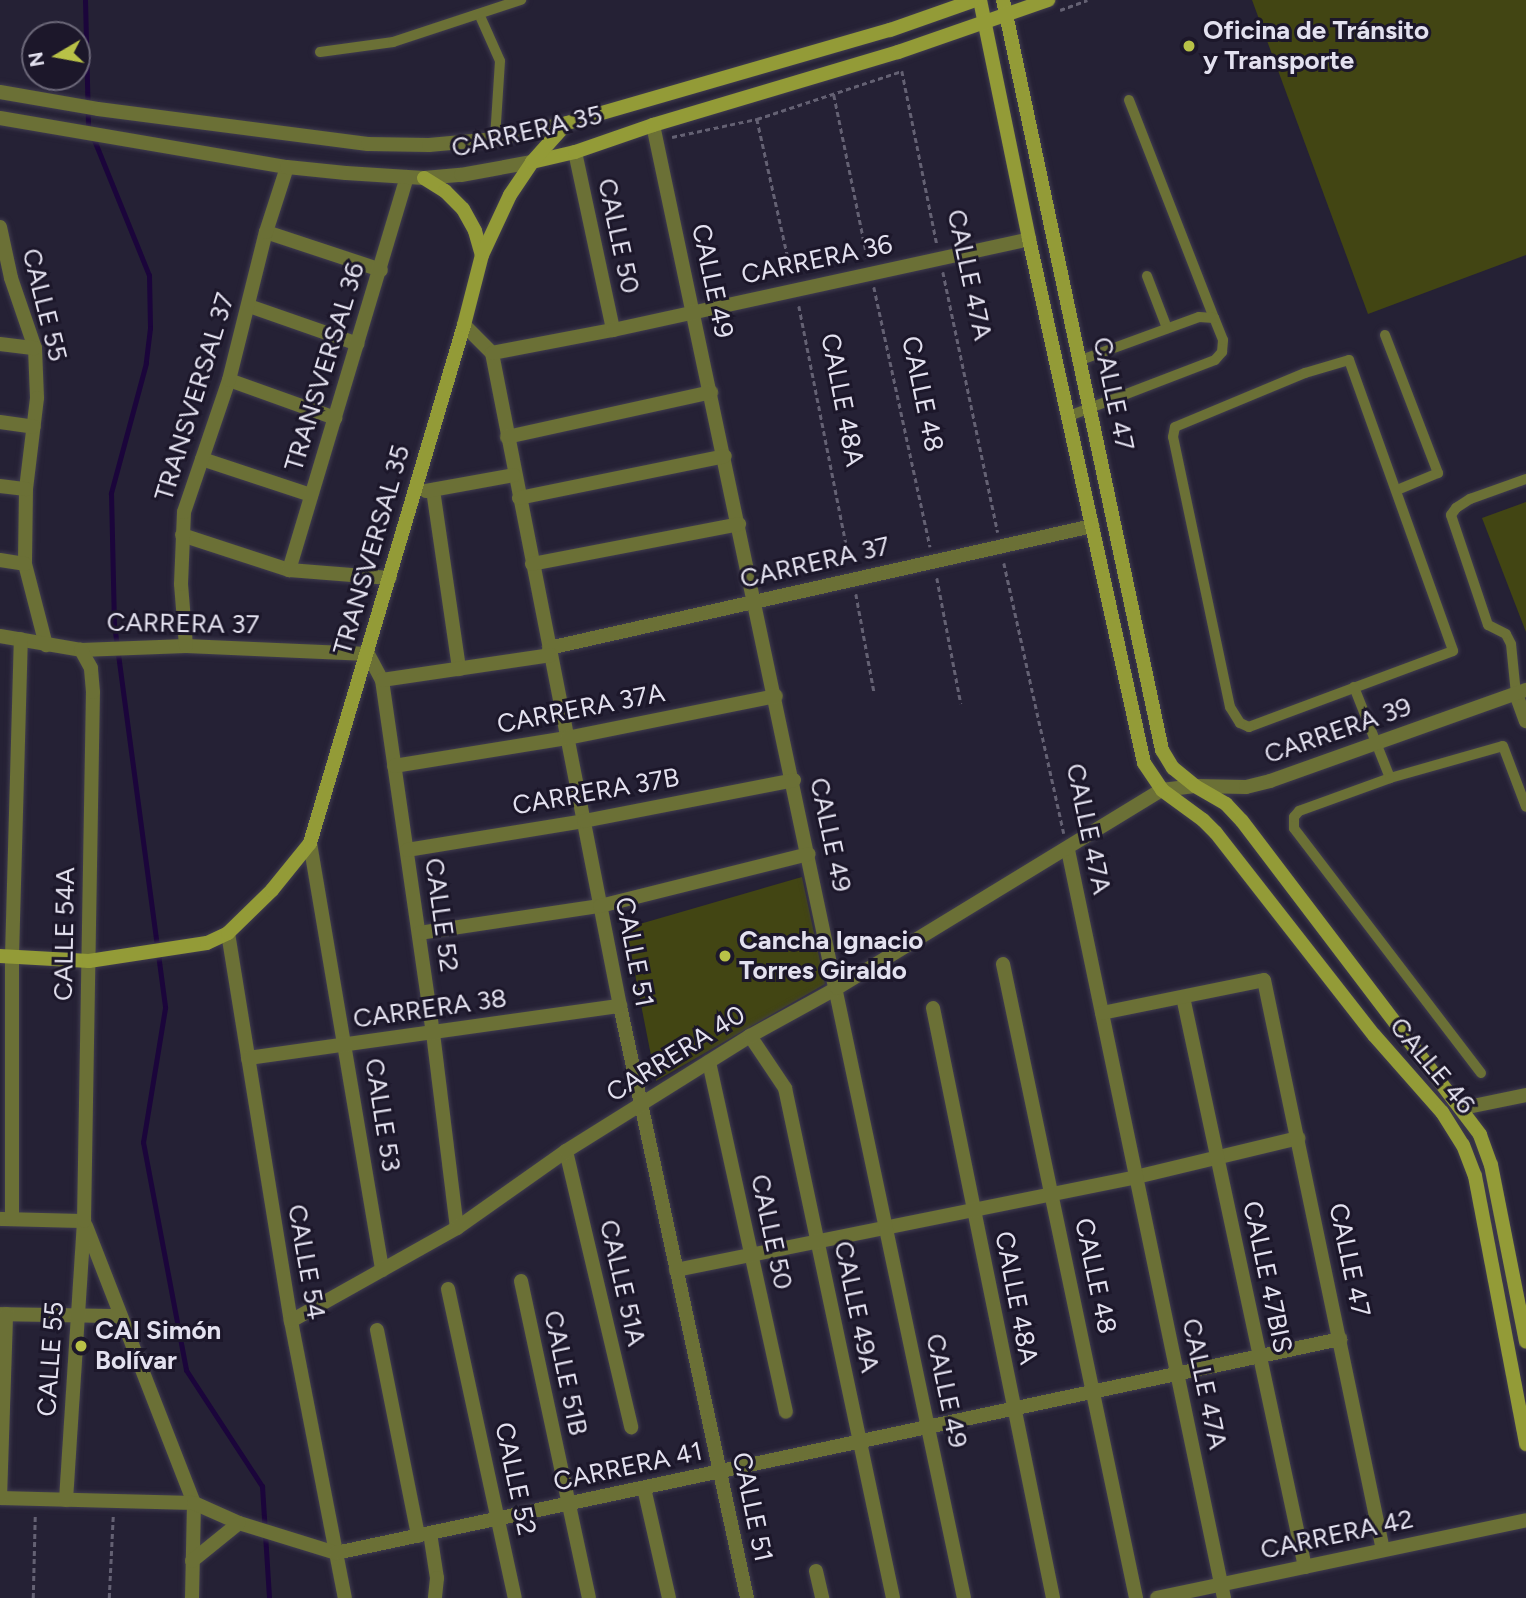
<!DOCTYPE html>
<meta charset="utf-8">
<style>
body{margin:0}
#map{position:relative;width:1526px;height:1598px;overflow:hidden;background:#252135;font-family:Figtree,sans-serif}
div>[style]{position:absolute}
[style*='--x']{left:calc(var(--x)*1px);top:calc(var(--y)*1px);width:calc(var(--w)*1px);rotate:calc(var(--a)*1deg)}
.green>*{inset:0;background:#424513}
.stream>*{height:5px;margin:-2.5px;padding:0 2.5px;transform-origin:2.5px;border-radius:2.5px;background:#1b053b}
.path>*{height:2.5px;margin-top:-1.25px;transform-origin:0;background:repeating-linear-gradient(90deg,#646173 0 5px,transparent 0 8.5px)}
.roads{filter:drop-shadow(0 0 2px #403c4f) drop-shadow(0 0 2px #403c4f)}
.service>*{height:10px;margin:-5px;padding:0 5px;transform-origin:5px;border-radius:5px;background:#6b7036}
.pedestrian>*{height:14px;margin:-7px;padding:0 7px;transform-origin:7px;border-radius:7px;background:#6b7036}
.minor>*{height:14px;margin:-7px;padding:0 7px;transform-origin:7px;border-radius:7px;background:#6b7036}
.tertiary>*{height:14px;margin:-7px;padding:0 7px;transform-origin:7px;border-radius:7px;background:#6b7036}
.secondary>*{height:14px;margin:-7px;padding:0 7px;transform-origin:7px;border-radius:7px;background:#939b37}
.dots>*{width:19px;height:19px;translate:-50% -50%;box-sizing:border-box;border:4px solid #1c172a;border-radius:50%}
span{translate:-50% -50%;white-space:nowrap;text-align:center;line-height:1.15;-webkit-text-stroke:6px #1c172a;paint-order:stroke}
.poi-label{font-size:26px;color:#e3e1ef;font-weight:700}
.left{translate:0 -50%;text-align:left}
.street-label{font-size:26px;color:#e3e1ef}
.north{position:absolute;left:21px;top:21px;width:70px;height:70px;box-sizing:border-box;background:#1c172a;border:2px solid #6c6879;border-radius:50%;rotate:260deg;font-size:19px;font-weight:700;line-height:28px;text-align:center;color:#e3e1ef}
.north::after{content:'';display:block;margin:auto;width:24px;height:32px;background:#b8c147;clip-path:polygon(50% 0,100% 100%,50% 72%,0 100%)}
</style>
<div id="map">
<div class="green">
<div style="clip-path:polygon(1252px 0,1526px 0,1526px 255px,1368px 314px)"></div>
<div style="clip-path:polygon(1526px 502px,1526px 632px,1482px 518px)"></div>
<div style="clip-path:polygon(802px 877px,825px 984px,656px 1081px,626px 928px)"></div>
</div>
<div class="stream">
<div style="--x:85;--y:0;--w:125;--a:88.6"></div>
<div style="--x:88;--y:125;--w:162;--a:67.9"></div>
<div style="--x:149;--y:275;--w:53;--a:88.9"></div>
<div style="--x:150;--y:328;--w:35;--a:97"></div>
<div style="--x:146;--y:363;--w:135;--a:105.1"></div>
<div style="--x:111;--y:493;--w:131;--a:88.7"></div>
<div style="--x:114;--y:624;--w:387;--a:82.4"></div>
<div style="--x:165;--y:1008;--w:136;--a:99.3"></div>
<div style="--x:143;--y:1142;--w:232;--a:79.3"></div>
<div style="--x:186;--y:1370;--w:139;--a:56.8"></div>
<div style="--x:262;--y:1486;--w:112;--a:86.4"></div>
</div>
<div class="path">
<div style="--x:1060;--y:10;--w:29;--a:-20"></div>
<div style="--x:834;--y:95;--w:168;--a:78.4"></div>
<div style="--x:757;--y:119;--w:160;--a:77.4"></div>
<div style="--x:672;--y:137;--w:87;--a:-12"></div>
<div style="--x:757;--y:119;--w:153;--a:-18.3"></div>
<div style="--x:902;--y:71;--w:177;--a:78.6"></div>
<div style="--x:943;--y:272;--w:266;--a:78.1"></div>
<div style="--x:874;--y:287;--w:266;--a:77.8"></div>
<div style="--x:799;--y:306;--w:263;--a:78.8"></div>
<div style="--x:1004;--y:563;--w:277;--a:77.5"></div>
<div style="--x:937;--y:578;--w:128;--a:79.2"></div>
<div style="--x:856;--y:594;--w:99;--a:79.5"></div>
<div style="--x:33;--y:1598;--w:84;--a:-88.6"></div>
<div style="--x:109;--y:1598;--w:83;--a:-87.2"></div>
</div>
<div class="roads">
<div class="service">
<div style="--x:480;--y:16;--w:49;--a:66"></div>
<div style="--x:500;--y:61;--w:78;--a:93.7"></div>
<div style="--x:320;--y:52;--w:74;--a:-7.8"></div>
<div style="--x:393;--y:42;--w:135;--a:-18.2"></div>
<div style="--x:1129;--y:100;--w:234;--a:68.7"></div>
<div style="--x:1147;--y:276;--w:56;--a:69"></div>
<div style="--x:1385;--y:335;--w:148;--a:69"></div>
<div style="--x:1438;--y:473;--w:44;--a:157.5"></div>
<div style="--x:1349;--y:360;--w:309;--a:70.3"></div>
<div style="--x:1453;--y:651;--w:218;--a:159.6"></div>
<div style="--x:1249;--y:727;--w:10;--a:-156"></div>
<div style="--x:1240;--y:723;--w:19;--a:-122"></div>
<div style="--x:1230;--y:707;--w:276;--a:-101.9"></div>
<div style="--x:1173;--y:437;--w:10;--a:-79"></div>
<div style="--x:1175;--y:427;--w:141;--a:-22.6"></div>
<div style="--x:1305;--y:373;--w:46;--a:-16.5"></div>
<div style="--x:1069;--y:416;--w:156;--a:-21"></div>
<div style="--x:1215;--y:360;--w:11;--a:-49"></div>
<div style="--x:1222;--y:352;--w:12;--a:-85"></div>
<div style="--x:1223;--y:340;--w:24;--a:-112"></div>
<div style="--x:1214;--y:318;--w:15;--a:-176"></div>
<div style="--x:1199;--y:317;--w:126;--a:160"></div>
<div style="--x:1354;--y:687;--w:98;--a:68.4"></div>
<div style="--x:1516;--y:694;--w:50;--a:-95.7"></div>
<div style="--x:1511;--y:644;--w:11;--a:-117"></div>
<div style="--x:1506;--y:634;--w:20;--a:-153"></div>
<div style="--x:1488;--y:625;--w:116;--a:-108.6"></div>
<div style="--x:1451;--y:515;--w:9;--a:-54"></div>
<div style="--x:1456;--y:508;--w:17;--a:-33"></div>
<div style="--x:1470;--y:499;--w:59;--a:-19.7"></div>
<div style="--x:1481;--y:1073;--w:308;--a:-127.4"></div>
<div style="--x:1294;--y:828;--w:11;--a:-90"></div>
<div style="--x:1294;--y:817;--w:8;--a:-50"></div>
<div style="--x:1299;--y:811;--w:97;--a:-19.9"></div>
<div style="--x:1390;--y:778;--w:117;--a:-15.8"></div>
<div style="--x:1503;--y:746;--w:65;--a:69.3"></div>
</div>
<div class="pedestrian">
<div style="--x:1003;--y:964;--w:648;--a:78.15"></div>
<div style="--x:933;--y:1008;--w:602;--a:78.5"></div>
<div style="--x:750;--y:1036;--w:63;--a:56.1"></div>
<div style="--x:785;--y:1088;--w:521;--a:78.04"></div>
<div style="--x:709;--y:1062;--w:358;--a:77.6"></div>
<div style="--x:566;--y:1151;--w:284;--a:76.7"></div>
<div style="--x:676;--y:1270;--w:469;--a:-11.4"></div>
<div style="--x:1136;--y:1177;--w:167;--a:-13.5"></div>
<div style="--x:521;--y:1281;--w:324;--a:77.9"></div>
<div style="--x:448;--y:1289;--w:316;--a:77.8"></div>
<div style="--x:377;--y:1330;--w:210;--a:78.7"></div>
<div style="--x:644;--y:1488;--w:113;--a:77.2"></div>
<div style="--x:430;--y:1533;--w:46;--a:81.2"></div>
<div style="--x:437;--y:1578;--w:20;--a:96"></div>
<div style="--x:816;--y:1571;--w:28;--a:77"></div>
</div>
<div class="minor">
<div style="--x:653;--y:125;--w:1505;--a:78.08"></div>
<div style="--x:575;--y:152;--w:182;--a:77.9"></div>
<div style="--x:0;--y:227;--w:52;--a:77.8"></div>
<div style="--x:11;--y:278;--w:74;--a:71.1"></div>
<div style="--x:35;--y:348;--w:50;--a:87.7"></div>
<div style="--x:37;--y:398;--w:92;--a:96.9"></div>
<div style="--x:26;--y:489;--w:75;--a:90.8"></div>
<div style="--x:25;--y:564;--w:84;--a:75.5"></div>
<div style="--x:266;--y:232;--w:121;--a:18.3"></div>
<div style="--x:249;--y:306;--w:115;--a:19.2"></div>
<div style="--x:464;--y:325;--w:40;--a:45"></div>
<div style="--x:492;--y:353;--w:665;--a:78.91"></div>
<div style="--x:620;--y:1006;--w:605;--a:77.89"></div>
<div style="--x:0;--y:344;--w:35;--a:7"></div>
<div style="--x:492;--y:353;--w:123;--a:-10.8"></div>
<div style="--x:613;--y:330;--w:426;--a:-12.3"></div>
<div style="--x:229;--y:380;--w:113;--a:19.7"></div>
<div style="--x:0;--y:422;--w:34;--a:8"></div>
<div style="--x:507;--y:437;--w:209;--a:-12.4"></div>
<div style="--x:202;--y:459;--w:115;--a:18.3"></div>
<div style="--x:0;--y:486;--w:26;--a:7"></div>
<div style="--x:433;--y:490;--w:181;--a:81.7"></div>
<div style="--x:426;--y:491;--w:89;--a:-10.3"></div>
<div style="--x:519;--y:498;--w:210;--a:-11.5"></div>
<div style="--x:182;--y:535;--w:113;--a:18.1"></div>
<div style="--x:289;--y:570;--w:101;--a:4.5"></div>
<div style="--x:0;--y:560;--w:25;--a:9"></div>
<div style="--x:532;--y:564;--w:211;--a:-10.9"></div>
<div style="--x:289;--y:570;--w:410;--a:-73.3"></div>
<div style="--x:0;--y:636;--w:82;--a:9.8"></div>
<div style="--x:81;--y:650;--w:105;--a:-2.2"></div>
<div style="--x:186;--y:646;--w:182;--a:2.5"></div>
<div style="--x:368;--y:654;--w:30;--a:62"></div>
<div style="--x:382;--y:680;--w:357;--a:81.8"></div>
<div style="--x:433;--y:1033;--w:196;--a:83"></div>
<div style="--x:186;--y:646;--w:62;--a:-94.6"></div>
<div style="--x:181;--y:584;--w:72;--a:-87.6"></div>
<div style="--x:184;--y:512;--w:139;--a:-71.2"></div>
<div style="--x:229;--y:380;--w:153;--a:-76"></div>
<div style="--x:266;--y:232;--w:68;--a:-72.1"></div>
<div style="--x:549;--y:648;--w:557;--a:-12.66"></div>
<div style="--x:382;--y:680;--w:171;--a:-8.4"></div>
<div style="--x:1516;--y:694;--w:29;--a:70"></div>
<div style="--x:394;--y:766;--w:175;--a:-9.2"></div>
<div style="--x:567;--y:738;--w:213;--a:-11.4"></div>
<div style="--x:310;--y:843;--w:433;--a:80.4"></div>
<div style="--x:407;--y:850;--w:179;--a:-9.3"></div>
<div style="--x:584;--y:821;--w:214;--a:-11"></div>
<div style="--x:1068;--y:850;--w:764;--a:78.22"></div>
<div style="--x:228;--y:933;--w:393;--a:80.8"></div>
<div style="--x:291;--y:1321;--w:282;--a:79"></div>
<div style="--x:419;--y:933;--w:183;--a:-8.5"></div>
<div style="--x:600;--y:906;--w:215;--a:-14"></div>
<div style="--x:1183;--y:997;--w:583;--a:77.92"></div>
<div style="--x:1102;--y:1013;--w:165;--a:-11.5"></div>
<div style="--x:1264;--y:980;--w:582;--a:78.21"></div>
<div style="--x:248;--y:1058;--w:376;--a:-8"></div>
<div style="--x:1463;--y:1108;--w:64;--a:-11.7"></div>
<div style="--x:0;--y:1219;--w:84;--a:1.4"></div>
<div style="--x:12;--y:1219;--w:263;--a:-90"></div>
<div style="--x:12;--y:956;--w:317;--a:-88.4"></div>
<div style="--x:86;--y:1226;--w:297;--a:68.7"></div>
<div style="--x:194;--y:1503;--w:95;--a:91.2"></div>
<div style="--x:0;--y:1314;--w:120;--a:1"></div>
<div style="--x:291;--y:1321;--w:190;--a:-29.3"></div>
<div style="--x:457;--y:1228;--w:133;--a:-35.2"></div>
<div style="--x:566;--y:1151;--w:217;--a:-32"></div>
<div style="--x:750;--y:1036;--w:99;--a:-28.9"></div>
<div style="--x:837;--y:988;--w:381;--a:-31.4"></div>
<div style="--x:1162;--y:790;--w:33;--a:-7"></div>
<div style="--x:1195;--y:786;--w:51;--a:1.1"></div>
<div style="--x:1246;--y:787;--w:25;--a:-14"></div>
<div style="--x:1270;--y:781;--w:272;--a:-19.6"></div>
<div style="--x:0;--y:1498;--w:194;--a:1.5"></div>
<div style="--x:194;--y:1503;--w:49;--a:24"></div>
<div style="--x:239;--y:1523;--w:102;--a:17.2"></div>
<div style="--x:336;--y:1553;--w:1027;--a:-12.03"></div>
<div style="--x:0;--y:1498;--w:184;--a:-88.1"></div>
<div style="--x:66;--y:1500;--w:280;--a:-86.3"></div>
<div style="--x:84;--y:1221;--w:529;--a:-89.03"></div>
<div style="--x:93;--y:692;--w:24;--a:-95"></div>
<div style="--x:91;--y:668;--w:21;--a:-119"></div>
<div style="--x:192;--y:1561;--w:60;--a:-39"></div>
<div style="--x:1157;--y:1598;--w:377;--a:-11.9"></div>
</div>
<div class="tertiary">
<div style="--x:0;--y:92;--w:99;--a:9.8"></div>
<div style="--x:98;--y:109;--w:272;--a:7.4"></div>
<div style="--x:368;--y:144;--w:61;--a:0.9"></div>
<div style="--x:429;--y:145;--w:66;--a:-5.2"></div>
<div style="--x:495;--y:139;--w:74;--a:-12.5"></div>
<div style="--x:0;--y:118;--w:291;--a:9.7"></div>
<div style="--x:287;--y:167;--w:59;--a:5.8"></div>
<div style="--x:346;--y:173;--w:78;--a:3.7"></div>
<div style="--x:424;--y:178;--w:37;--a:-5"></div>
<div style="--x:461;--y:175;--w:72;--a:-10.4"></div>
</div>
<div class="secondary">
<div style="--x:980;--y:0;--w:244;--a:78.4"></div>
<div style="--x:1029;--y:239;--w:536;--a:77.62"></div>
<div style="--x:1144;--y:763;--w:32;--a:56"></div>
<div style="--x:1162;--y:790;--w:51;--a:36.2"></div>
<div style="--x:1203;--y:820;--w:18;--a:45"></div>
<div style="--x:1216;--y:833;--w:256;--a:52"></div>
<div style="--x:1374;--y:1035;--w:103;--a:48.6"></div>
<div style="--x:1442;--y:1112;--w:39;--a:58"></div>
<div style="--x:1463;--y:1145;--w:33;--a:69"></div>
<div style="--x:1475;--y:1176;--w:273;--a:79.2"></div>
<div style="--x:1003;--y:0;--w:767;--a:78.03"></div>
<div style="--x:1162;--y:750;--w:21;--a:59"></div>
<div style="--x:1173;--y:768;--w:28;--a:39"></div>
<div style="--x:1195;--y:786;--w:36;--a:30"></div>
<div style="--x:1226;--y:804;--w:23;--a:47"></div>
<div style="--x:1242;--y:821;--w:394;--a:52.8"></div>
<div style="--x:1480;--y:1135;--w:32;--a:70"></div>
<div style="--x:1491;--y:1165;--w:180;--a:78.8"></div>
<div style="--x:532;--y:162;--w:44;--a:-13.1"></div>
<div style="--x:575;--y:152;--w:83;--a:-19.1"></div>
<div style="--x:653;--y:125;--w:256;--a:-16.6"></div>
<div style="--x:898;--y:52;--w:159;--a:-19.1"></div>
<div style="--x:424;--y:178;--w:25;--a:32"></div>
<div style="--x:445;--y:191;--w:25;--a:45"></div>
<div style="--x:463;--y:209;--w:25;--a:61"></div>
<div style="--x:475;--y:231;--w:25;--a:74"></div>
<div style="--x:0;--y:956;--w:89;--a:3.2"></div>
<div style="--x:89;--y:961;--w:119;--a:-8.7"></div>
<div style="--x:207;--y:943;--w:23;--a:-25"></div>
<div style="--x:228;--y:933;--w:62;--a:-44.3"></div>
<div style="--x:272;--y:890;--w:60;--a:-51"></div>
<div style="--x:310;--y:843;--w:540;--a:-73.44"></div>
<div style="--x:464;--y:325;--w:72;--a:-75.6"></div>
<div style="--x:482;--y:255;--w:66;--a:-65"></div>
<div style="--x:510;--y:195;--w:40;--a:-56"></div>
<div style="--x:532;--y:162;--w:52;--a:-48.1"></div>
<div style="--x:567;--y:123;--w:336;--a:-16.1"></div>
<div style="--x:890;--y:30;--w:90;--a:-19.4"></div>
</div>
</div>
<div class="dots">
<div style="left:1189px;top:46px;background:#b8c147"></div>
<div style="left:725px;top:956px;background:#b8c147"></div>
<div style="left:81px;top:1346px;background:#b8c147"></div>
</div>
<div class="poi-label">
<span class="left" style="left:1203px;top:46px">Oficina de Tránsito<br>y Transporte</span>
<span class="left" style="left:739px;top:956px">Cancha Ignacio<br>Torres Giraldo</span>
<span class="left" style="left:95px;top:1346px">CAI Simón<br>Bolívar</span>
</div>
<div class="street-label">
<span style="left:527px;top:132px;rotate:-13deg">CARRERA 35</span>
<span style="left:618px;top:236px;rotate:78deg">CALLE 50</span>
<span style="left:817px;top:260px;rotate:-12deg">CARRERA 36</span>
<span style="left:969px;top:275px;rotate:78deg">CALLE 47A</span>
<span style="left:712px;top:281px;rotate:78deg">CALLE 49</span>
<span style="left:44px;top:305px;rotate:76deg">CALLE 55</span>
<span style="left:325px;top:367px;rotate:-73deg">TRANSVERSAL 36</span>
<span style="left:922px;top:394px;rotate:78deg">CALLE 48</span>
<span style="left:1113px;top:394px;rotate:78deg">CALLE 47</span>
<span style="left:195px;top:397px;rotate:-73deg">TRANSVERSAL 37</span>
<span style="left:842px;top:400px;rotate:79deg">CALLE 48A</span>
<span style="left:372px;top:550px;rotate:-74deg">TRANSVERSAL 35</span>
<span style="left:815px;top:563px;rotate:-13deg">CARRERA 37</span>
<span style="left:183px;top:624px;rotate:1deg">CARRERA 37</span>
<span style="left:581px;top:709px;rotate:-11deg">CARRERA 37A</span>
<span style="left:1338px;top:731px;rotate:-19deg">CARRERA 39</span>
<span style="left:596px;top:792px;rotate:-10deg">CARRERA 37B</span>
<span style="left:1088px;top:829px;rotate:78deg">CALLE 47A</span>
<span style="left:830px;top:835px;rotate:78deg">CALLE 49</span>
<span style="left:441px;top:915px;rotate:82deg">CALLE 52</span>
<span style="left:65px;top:934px;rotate:-89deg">CALLE 54A</span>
<span style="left:634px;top:952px;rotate:79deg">CALLE 51</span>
<span style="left:430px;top:1009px;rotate:-8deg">CARRERA 38</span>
<span style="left:676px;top:1054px;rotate:-32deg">CARRERA 40</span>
<span style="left:1432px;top:1066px;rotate:50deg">CALLE 46</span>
<span style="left:382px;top:1115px;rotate:81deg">CALLE 53</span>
<span style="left:771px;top:1232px;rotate:78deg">CALLE 50</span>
<span style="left:1349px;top:1260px;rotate:78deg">CALLE 47</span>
<span style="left:306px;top:1262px;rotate:80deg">CALLE 54</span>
<span style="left:1095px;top:1276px;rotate:78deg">CALLE 48</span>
<span style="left:1267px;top:1277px;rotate:78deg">CALLE 47BIS</span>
<span style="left:622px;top:1283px;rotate:77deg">CALLE 51A</span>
<span style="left:1016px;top:1298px;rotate:79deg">CALLE 48A</span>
<span style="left:856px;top:1307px;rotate:78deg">CALLE 49A</span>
<span style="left:51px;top:1359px;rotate:-86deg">CALLE 55</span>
<span style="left:565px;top:1373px;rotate:78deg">CALLE 51B</span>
<span style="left:1204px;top:1384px;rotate:78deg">CALLE 47A</span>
<span style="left:946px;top:1391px;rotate:78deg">CALLE 49</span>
<span style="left:628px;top:1467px;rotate:-12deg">CARRERA 41</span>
<span style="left:515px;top:1479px;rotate:78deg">CALLE 52</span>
<span style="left:752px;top:1507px;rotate:78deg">CALLE 51</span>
<span style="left:1337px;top:1535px;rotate:-12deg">CARRERA 42</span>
</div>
<div class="north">N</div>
</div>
